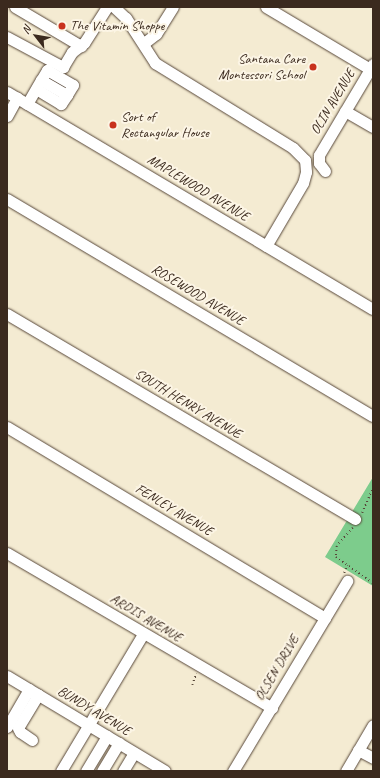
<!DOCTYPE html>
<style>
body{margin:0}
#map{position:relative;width:380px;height:778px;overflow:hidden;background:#f4ebd2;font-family:Caveat,sans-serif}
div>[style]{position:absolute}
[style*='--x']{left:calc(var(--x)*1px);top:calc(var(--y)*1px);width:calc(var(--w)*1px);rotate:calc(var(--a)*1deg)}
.green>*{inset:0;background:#7dcc8c}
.path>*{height:1.5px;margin-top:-0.75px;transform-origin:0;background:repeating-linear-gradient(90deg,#574739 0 1px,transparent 0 4px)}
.roads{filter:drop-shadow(0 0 1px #574739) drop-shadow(0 0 1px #574739)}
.minor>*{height:11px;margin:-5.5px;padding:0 5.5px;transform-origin:5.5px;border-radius:5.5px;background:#fff}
.dots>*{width:11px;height:11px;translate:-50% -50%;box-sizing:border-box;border:2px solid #fcf5e5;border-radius:50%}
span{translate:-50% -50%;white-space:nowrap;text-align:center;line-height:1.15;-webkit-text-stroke:4px #fcf5e5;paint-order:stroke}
.poi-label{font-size:14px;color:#3b2a1e}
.left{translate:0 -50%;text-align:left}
.right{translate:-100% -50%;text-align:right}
.street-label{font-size:14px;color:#3b2a1e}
.frame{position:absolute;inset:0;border:8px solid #3b2a1e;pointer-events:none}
.north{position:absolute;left:16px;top:16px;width:40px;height:40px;-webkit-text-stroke:3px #fcf5e5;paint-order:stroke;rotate:301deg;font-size:11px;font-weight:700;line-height:16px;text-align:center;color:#3b2a1e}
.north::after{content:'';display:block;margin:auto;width:14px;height:18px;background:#3b2a1e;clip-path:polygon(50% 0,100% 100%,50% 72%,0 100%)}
</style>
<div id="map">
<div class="green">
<div style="clip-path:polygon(373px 477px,372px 568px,373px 586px,325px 557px)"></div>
</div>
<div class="path">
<div style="--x:362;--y:513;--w:28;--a:-67"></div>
<div style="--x:353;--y:528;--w:24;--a:132"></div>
<div style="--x:337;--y:546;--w:11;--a:95"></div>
<div style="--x:336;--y:557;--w:45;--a:35.1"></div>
<div style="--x:344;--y:573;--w:8;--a:-67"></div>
<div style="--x:192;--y:685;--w:12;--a:-70"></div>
</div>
<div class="roads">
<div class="minor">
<div style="--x:15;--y:7;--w:77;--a:30.6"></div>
<div style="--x:114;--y:7;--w:16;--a:43"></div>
<div style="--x:126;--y:18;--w:54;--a:57.2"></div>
<div style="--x:155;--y:63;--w:162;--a:31.6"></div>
<div style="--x:293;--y:148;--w:17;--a:45"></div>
<div style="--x:305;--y:160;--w:12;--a:85"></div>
<div style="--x:306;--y:172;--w:11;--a:105"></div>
<div style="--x:303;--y:183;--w:73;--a:120.4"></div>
<div style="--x:266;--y:7;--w:121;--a:30.8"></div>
<div style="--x:7;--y:37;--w:64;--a:28.2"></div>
<div style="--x:63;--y:67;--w:17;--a:-59"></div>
<div style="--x:72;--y:52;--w:15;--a:-37"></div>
<div style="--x:84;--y:43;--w:43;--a:-57.4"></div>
<div style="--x:144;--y:43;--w:15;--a:-37"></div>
<div style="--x:156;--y:34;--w:32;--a:-58"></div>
<div style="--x:41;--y:80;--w:12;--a:-59"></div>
<div style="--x:47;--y:70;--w:30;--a:30"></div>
<div style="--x:73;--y:85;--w:12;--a:121"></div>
<div style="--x:7;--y:92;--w:425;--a:30.7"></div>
<div style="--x:27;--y:104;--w:28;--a:-60"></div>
<div style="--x:41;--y:80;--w:30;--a:30"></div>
<div style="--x:67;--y:95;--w:11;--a:124"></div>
<div style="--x:61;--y:104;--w:29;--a:-149"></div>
<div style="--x:345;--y:111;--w:32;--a:30"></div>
<div style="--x:7;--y:116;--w:21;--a:-61"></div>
<div style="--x:325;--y:171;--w:10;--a:-127"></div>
<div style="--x:319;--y:163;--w:8;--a:-90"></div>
<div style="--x:319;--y:155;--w:106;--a:-59.3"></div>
<div style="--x:7;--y:199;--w:425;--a:30.7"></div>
<div style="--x:7;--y:314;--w:404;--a:30.5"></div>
<div style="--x:7;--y:427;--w:371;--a:31"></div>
<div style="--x:7;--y:553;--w:307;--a:30.3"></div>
<div style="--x:7;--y:676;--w:184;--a:31"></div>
<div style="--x:7;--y:727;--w:44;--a:-59.9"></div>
<div style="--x:32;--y:740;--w:14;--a:-146"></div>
<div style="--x:20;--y:732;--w:4;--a:-117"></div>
<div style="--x:18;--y:728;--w:39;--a:-59"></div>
<div style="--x:358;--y:750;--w:17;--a:28"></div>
<div style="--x:61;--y:771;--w:160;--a:-59.1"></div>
<div style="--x:86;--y:771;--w:41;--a:-59"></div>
<div style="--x:102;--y:771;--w:33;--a:-59"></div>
<div style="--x:123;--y:771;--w:21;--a:-59"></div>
<div style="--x:233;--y:771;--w:222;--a:-59"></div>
<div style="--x:346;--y:771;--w:53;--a:-59.6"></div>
</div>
</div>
<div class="dots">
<div style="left:62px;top:26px;background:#c8321e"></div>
<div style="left:313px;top:67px;background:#c8321e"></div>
<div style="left:113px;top:125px;background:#c8321e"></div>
</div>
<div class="poi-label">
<span class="left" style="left:70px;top:26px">The Vitamin Shoppe</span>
<span class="right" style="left:305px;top:67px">Santana Care<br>Montessori School</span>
<span class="left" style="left:121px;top:125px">Sort of<br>Rectangular House</span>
</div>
<div class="street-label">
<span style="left:333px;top:102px;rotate:-59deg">OLIN AVENUE</span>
<span style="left:198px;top:188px;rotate:31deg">MAPLEWOOD AVENUE</span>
<span style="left:198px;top:295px;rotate:31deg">ROSEWOOD AVENUE</span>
<span style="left:188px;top:404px;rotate:31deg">SOUTH HENRY AVENUE</span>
<span style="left:174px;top:510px;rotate:31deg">FENLEY AVENUE</span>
<span style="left:146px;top:618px;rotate:31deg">ARDIS AVENUE</span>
<span style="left:277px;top:668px;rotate:-59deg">OLSEN DRIVE</span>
<span style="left:94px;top:711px;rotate:31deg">BUNDY AVENUE</span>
</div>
<div class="frame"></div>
<div class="north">N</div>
</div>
